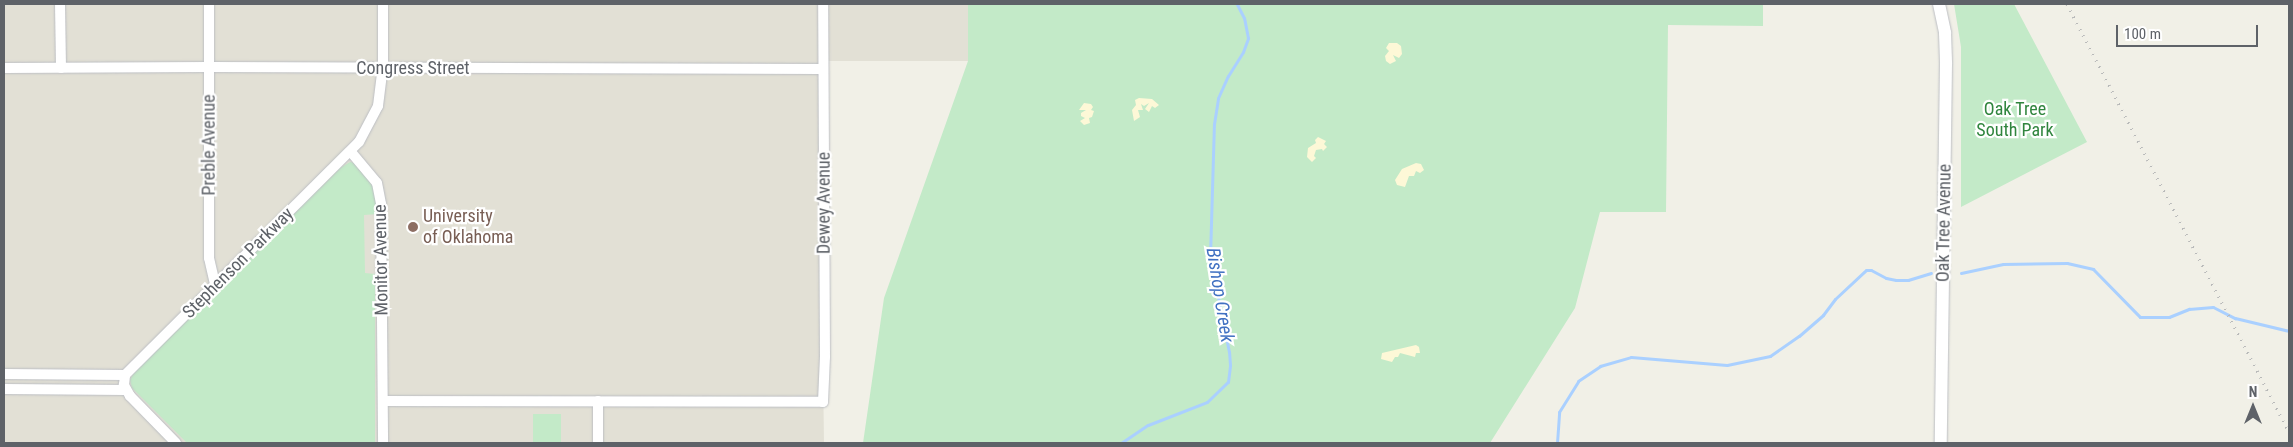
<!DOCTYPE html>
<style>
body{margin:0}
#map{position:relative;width:2293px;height:447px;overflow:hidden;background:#f1f0e7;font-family:"Roboto Condensed",sans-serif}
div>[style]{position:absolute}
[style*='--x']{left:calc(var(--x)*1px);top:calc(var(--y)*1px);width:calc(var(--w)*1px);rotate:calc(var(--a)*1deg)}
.education>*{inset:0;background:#e2e0d5}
.green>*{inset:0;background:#c3eac8;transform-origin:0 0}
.sand>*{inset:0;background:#fdf8d7}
.stream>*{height:3px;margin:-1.5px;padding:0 1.5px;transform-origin:1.5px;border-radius:1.5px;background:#aad0ff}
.roads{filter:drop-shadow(0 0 1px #bcbec3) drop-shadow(0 0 1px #bcbec3)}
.minor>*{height:10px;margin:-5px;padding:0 5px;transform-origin:5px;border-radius:5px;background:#fff}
.tertiary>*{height:12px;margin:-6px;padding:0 6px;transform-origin:6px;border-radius:6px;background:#fff}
.rail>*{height:3px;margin-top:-1.5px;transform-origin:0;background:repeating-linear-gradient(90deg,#b8b9b9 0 1px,transparent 0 7px)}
.dots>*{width:14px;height:14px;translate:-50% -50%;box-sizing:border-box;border:2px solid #fff;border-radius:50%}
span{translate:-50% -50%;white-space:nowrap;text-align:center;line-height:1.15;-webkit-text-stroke:4.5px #fff;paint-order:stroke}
.street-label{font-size:18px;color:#5e6268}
.park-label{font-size:18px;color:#30853e}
.education-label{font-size:18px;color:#785e54}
.left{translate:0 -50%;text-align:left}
.water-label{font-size:19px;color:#4171c2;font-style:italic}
.frame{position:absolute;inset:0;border:5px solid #5e6268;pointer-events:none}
.north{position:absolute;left:2228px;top:382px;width:50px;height:50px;-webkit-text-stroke:4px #fff;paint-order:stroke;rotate:0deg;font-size:14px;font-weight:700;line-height:20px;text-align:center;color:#5e6268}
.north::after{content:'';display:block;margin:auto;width:18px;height:22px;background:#5e6268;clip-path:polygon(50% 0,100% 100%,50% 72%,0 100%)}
.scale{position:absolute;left:2116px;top:25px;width:142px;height:22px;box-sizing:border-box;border:2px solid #5e6268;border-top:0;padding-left:6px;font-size:15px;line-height:18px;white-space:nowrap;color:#5e6268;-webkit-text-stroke:4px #fff;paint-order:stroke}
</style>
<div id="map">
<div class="education">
<div style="clip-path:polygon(4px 4px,968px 4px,968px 61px,819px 61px,824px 443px,4px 443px)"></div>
</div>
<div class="green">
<div style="clip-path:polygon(968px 4px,1763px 4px,1763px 26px,1668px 25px,1666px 212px,1600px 212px,1575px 308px,1490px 443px,863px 443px,884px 298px,968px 61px)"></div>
<div style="clip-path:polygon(1954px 4px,2014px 4px,2087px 142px,1961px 207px,1961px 47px)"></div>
<div style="clip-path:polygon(350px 162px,355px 163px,374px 187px,378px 214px,364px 215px,365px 273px,375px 274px,375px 443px,187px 443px,132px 388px,130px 380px,133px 374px,340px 168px)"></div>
<div style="left:533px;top:414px;width:28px;height:29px"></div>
</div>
<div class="sand">
<div style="clip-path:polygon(1397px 43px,1401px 46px,1402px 54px,1399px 58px,1393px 55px,1396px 61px,1390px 64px,1386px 61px,1385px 56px,1389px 51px,1386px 48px,1389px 43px)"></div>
<div style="clip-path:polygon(1139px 98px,1152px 99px,1159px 105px,1155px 108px,1152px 106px,1149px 112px,1145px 109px,1149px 103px,1144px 106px,1141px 104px,1143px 110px,1138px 110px,1140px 117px,1134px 121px,1132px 110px,1136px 105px,1135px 100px)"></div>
<div style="clip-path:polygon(1084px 103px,1091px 104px,1093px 107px,1091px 110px,1094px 111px,1092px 117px,1089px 118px,1090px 123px,1084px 125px,1080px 121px,1085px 118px,1081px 116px,1081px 113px,1086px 110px,1079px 110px)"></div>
<div style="clip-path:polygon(1318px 137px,1326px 141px,1324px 144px,1327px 147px,1323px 151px,1322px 149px,1316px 150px,1314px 156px,1316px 158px,1312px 162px,1307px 157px,1308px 148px,1316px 143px,1315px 140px)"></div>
<div style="clip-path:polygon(1416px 163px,1421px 164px,1424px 170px,1420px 173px,1416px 171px,1414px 176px,1409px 176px,1405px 187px,1397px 185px,1395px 180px,1402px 169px)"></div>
<div style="clip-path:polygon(1416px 345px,1419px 347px,1420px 353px,1416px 353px,1415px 357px,1400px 353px,1398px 357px,1395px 357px,1392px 362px,1381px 359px,1382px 353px)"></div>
</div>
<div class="stream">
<div style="--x:1961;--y:273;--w:43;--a:-12.1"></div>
<div style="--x:2003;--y:264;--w:64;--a:-0.9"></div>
<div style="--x:2067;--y:263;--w:27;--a:13"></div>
<div style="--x:2093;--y:269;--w:67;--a:45.6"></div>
<div style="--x:2140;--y:317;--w:29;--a:0"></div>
<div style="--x:2169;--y:317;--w:22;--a:-22"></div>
<div style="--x:2189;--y:309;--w:24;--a:-5"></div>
<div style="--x:2213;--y:307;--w:25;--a:27"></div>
<div style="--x:2235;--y:318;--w:56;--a:13.5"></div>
<div style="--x:1121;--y:443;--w:32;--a:-34"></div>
<div style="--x:1148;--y:425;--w:63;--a:-21.3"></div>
<div style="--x:1207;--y:402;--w:29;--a:-44"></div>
<div style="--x:1228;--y:382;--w:17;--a:-83"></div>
<div style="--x:1230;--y:365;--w:13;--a:-94"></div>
<div style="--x:1229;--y:352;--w:97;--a:-101.3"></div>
<div style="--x:1210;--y:257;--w:133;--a:-88.3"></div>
<div style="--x:1214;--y:124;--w:26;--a:-81"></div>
<div style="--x:1218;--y:98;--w:24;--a:-66"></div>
<div style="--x:1228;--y:76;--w:28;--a:-58"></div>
<div style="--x:1243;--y:52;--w:15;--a:-70"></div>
<div style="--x:1248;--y:38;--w:20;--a:-101"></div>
<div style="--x:1244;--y:18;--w:16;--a:-117"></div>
<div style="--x:1557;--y:443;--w:31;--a:-86"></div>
<div style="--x:1559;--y:412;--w:36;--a:-58"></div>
<div style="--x:1578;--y:381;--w:27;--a:-34"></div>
<div style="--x:1600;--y:366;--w:32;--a:-16"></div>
<div style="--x:1631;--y:357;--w:96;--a:4.8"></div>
<div style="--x:1727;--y:365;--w:44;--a:-11.8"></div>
<div style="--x:1770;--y:356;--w:35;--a:-35"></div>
<div style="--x:1799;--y:336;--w:32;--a:-41"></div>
<div style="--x:1823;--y:315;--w:20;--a:-53"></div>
<div style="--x:1835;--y:299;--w:42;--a:-43.1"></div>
<div style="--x:1866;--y:270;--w:5;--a:0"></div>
<div style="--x:1871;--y:270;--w:17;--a:28"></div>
<div style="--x:1886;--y:278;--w:10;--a:11"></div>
<div style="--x:1896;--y:280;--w:12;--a:0"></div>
<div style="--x:1908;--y:280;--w:24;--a:-17"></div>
</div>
<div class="roads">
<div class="minor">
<div style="--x:60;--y:4;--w:64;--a:89.1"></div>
<div style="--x:209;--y:4;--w:254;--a:90"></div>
<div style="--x:209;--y:258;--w:28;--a:77"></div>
<div style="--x:4;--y:68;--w:205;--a:-0.3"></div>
<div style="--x:209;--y:67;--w:614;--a:0.19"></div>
<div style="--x:351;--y:152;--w:40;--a:50"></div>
<div style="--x:377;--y:183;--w:21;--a:79"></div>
<div style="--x:381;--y:204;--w:239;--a:89.5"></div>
<div style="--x:4;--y:374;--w:121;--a:0.5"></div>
<div style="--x:4;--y:389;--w:122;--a:0.5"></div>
<div style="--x:383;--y:401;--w:440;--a:0.1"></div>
<div style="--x:823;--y:402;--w:45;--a:-87.5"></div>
<div style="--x:825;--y:357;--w:353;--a:-90.3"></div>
<div style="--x:176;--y:443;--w:66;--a:-134.4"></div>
<div style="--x:130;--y:396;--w:13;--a:-119"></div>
<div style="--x:124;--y:385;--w:10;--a:-84"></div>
<div style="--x:125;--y:375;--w:330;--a:-44.9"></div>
<div style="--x:359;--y:142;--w:41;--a:-62.2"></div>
<div style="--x:378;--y:106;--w:38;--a:-83"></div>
<div style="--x:383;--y:68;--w:64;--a:-90"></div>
<div style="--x:598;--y:443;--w:42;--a:-90"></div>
</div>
<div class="tertiary">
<div style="--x:1939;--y:4;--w:30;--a:78"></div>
<div style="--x:1945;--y:33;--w:31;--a:88"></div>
<div style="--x:1946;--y:64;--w:379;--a:90.8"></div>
</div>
</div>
<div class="rail">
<div style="--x:2067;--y:4;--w:482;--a:62.6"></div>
</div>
<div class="dots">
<div style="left:413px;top:227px;background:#8d6e63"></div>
</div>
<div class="street-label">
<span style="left:413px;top:68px">Congress Street</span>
<span style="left:209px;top:145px;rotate:-90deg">Preble Avenue</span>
<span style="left:824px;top:203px;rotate:-90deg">Dewey Avenue</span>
<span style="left:1944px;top:223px;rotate:-89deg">Oak Tree Avenue</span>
<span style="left:381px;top:260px;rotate:-91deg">Monitor Avenue</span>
<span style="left:238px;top:263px;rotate:-45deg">Stephenson Parkway</span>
</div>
<div class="park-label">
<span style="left:2015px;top:120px">Oak Tree<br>South Park</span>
</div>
<div class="education-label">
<span class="left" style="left:423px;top:227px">University<br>of Oklahoma</span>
</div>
<div class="water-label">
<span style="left:1220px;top:295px;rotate:81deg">Bishop Creek</span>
</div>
<div class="frame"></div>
<div class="north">N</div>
<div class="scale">100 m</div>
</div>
